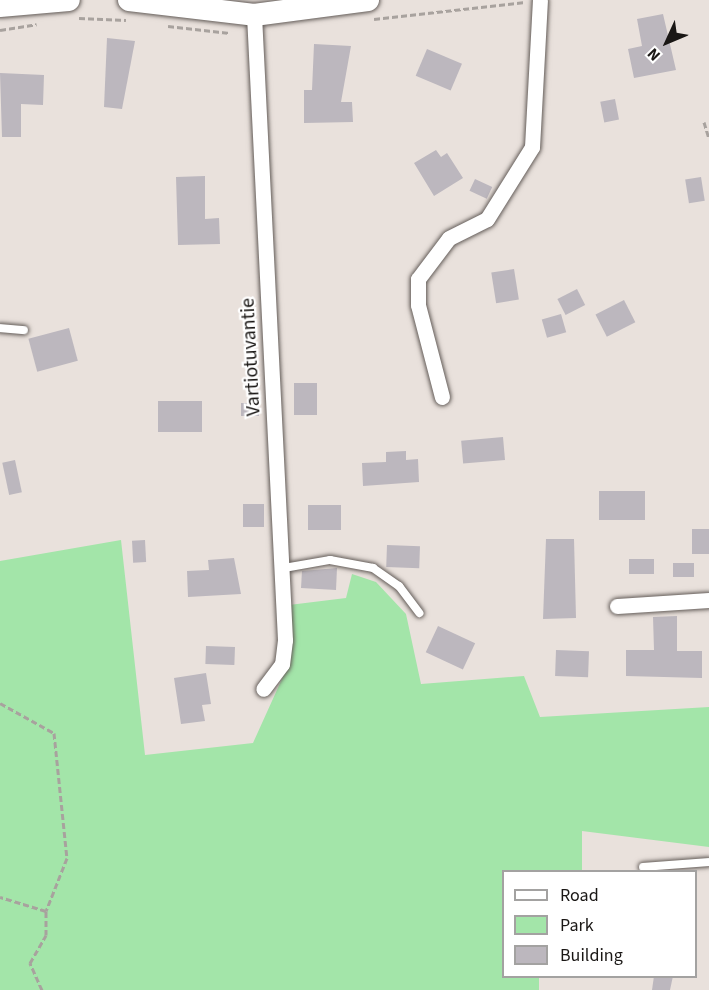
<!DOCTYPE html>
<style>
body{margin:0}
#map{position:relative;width:709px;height:990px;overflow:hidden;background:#e9e1dc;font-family:"Source Sans 3",sans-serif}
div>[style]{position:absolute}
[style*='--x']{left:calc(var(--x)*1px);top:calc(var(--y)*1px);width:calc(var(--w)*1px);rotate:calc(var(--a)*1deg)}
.green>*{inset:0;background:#a3e5a9}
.building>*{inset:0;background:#bcb7be;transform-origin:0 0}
.path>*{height:3px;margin-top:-1.5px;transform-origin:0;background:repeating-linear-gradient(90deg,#a8a29e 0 6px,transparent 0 9px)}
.roads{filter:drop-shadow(0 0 2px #645d59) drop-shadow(0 0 2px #645d59)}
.lane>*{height:8px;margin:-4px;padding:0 4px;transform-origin:4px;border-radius:4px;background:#fff}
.street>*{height:15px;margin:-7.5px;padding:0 7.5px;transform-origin:7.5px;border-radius:7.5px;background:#fff}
.secondary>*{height:22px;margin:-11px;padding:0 11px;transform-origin:11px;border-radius:11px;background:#fff}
span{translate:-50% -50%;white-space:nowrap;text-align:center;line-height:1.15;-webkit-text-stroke:4.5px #fff;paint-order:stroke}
.street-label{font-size:20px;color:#1a1715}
.legend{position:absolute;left:502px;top:870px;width:195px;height:108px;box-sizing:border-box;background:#fff;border:2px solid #a3a2a1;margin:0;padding:8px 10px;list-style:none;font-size:18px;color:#1a1715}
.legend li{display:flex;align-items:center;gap:12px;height:30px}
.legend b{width:30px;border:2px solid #a3a2a1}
.north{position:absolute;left:637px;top:12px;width:60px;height:60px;-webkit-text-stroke:4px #fff;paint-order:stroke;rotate:226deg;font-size:16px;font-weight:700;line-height:24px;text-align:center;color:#1a1715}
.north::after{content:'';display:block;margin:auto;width:21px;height:27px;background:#1a1715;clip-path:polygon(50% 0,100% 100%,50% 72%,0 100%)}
</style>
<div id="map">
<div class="green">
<div style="clip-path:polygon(121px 540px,145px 755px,253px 743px,286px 670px,289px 605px,346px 598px,352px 574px,376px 582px,406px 614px,421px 684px,524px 676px,540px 717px,709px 707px,709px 847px,582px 831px,582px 871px,504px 872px,504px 976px,539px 977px,539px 990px,0 990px,0 561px)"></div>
</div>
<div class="building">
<div style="clip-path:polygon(663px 14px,676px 70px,634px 78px,628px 49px,642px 46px,637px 19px)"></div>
<div style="clip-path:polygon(107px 38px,135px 41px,122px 109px,104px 107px)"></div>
<div style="clip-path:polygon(314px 44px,351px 46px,341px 102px,352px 102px,353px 122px,304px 123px,304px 90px,312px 90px)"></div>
<div style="left:427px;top:49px;width:38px;height:29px;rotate:23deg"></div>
<div style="clip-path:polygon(0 73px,44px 75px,43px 105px,21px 104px,21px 137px,2px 137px)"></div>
<div style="left:615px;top:99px;width:21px;height:15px;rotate:79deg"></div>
<div style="clip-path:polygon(436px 150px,441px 157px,447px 153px,463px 178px,434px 196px,414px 163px)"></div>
<div style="clip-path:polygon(205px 176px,205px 219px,219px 218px,220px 244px,178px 245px,176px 177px)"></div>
<div style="left:701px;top:177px;width:24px;height:16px;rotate:81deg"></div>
<div style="left:475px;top:179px;width:19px;height:13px;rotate:25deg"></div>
<div style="left:514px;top:269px;width:31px;height:23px;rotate:81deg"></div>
<div style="left:577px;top:289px;width:18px;height:22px;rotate:63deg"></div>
<div style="left:624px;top:300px;width:25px;height:32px;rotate:63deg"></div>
<div style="left:561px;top:314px;width:19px;height:20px;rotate:74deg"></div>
<div style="left:69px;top:328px;width:34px;height:42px;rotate:75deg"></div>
<div style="left:317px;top:383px;width:32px;height:23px;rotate:90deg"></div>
<div style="left:158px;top:401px;width:44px;height:31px"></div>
<div style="left:241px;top:403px;width:18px;height:13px"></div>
<div style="left:503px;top:437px;width:23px;height:42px;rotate:85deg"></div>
<div style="clip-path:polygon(406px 451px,406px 460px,418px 459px,419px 482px,363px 486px,362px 463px,386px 462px,386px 452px)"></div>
<div style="left:15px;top:460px;width:33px;height:13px;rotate:78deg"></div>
<div style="left:599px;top:491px;width:46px;height:29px"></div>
<div style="left:264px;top:504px;width:23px;height:21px;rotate:90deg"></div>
<div style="left:308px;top:505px;width:33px;height:25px"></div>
<div style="left:709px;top:529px;width:25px;height:17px;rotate:90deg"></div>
<div style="clip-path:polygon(546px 539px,574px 539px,576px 618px,543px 619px)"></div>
<div style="left:145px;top:540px;width:22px;height:13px;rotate:87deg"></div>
<div style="left:387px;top:545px;width:33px;height:22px;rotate:2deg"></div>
<div style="clip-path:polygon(234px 558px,241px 594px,188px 597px,187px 571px,209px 570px,208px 560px)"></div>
<div style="left:654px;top:559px;width:15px;height:25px;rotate:90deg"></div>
<div style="left:673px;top:563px;width:21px;height:14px"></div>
<div style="clip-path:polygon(337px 568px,336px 590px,301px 588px,302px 571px)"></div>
<div style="clip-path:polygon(677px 616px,677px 651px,702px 651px,702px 678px,626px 676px,626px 650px,654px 650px,653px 617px)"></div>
<div style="left:438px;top:626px;width:41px;height:29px;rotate:25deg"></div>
<div style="left:206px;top:646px;width:29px;height:18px;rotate:2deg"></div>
<div style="left:556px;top:650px;width:33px;height:26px;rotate:2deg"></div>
<div style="clip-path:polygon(206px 673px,211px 704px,202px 705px,205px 721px,181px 724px,174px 678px)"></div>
<div style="clip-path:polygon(654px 976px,673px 976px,670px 990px,652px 990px)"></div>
</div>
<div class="path">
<div style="--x:79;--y:18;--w:47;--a:2.4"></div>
<div style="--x:374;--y:19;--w:152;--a:-6.4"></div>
<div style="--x:168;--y:26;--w:62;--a:6.4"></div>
<div style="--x:0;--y:30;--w:37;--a:-9"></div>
<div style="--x:704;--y:122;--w:17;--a:73"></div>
<div style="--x:0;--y:703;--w:62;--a:29.1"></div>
<div style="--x:54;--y:733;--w:126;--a:84.1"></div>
<div style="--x:67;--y:858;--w:57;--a:111.6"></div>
<div style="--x:46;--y:911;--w:48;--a:-163.1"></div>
<div style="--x:42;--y:990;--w:30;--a:-114"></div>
<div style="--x:30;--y:963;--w:32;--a:-60"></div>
<div style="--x:46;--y:935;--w:24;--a:-90"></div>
</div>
<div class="roads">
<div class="lane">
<div style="--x:0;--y:328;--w:24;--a:5"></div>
<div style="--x:284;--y:568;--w:47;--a:-9.9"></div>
<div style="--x:330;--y:560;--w:44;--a:10.5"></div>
<div style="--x:373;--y:568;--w:32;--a:35"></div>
<div style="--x:399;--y:586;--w:34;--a:53"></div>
<div style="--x:643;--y:867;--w:66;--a:-4.3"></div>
</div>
<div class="street">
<div style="--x:254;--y:15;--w:626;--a:87.16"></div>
<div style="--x:285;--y:640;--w:24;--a:97"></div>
<div style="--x:282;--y:664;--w:31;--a:127"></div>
<div style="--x:442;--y:397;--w:95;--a:-104.6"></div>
<div style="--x:418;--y:305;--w:26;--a:-90"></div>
<div style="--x:418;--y:279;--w:51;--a:-52.9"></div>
<div style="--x:449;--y:238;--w:42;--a:-26.6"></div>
<div style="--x:487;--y:219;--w:85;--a:-58"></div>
<div style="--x:532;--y:147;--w:147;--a:-86.9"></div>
<div style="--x:617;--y:606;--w:92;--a:-3.7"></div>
</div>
<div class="secondary">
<div style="--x:129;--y:0;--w:126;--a:6.8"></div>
<div style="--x:254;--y:15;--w:115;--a:-7.5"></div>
<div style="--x:0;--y:6;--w:69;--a:-5"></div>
</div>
</div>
<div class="street-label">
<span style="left:251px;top:357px;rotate:-93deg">Vartiotuvantie</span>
</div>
<ul class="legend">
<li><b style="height:8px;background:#fff"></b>Road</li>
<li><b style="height:16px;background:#a3e5a9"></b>Park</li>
<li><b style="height:16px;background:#bcb7be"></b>Building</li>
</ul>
<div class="north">N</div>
</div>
